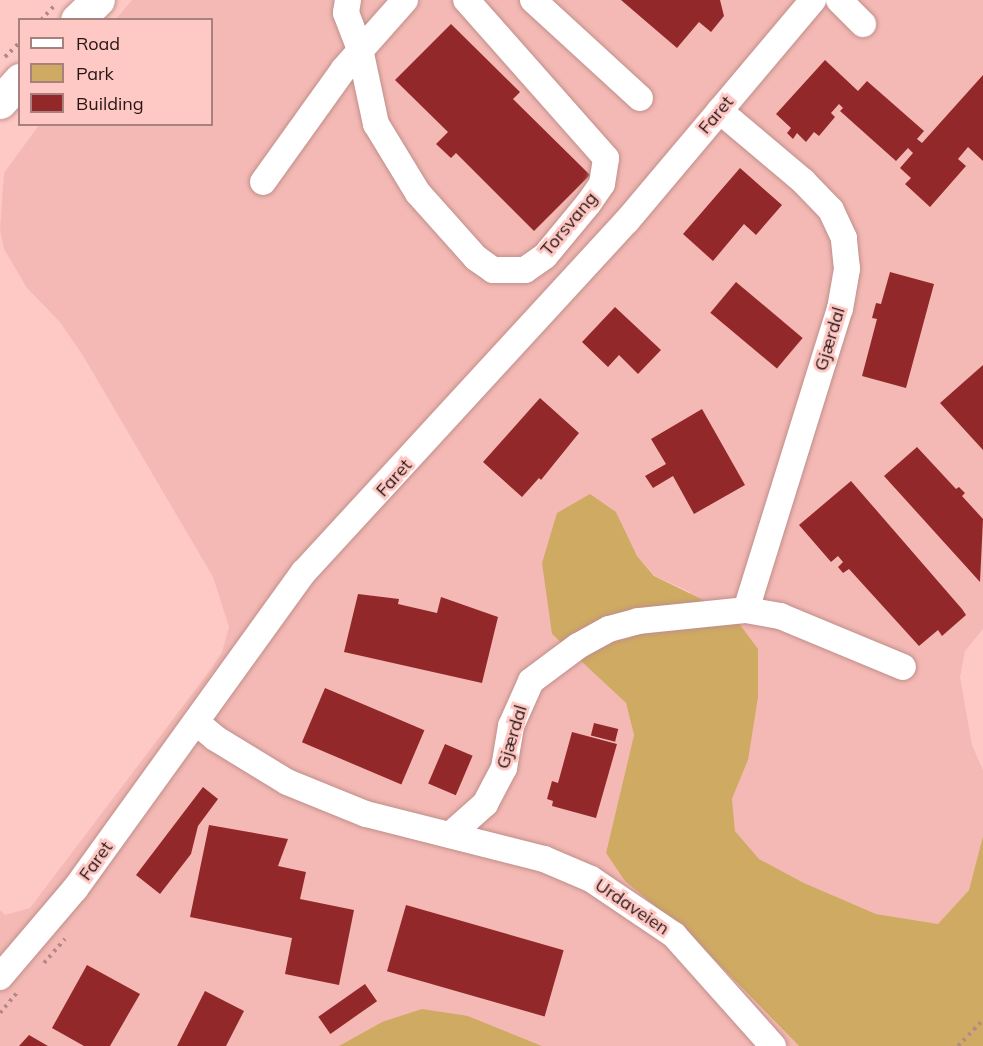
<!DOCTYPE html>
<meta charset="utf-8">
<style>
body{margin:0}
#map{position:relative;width:983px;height:1046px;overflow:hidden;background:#fec9c5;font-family:Mulish,sans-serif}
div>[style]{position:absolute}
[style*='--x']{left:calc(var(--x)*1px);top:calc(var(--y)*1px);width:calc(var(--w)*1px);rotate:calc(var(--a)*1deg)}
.built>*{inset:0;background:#f4b9b4}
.green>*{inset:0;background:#ceaa62}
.building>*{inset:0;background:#93282a;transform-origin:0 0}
.path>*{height:4px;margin-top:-2px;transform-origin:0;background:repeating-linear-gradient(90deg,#b28a87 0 3px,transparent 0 7.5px)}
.roads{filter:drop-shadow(0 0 2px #bf8e8a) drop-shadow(0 0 2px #bf8e8a)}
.minor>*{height:26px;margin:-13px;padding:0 13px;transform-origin:13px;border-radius:13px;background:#fff}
.major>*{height:33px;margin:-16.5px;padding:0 16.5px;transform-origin:16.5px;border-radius:16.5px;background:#fff}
span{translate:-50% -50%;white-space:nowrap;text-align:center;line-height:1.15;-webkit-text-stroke:6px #fec9c5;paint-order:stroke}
.street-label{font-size:18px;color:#281615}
.legend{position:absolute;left:18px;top:18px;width:195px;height:108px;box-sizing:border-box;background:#fec9c5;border:2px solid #a8817f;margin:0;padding:8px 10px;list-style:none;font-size:18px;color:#281615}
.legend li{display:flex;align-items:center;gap:12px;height:30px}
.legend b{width:30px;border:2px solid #a8817f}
</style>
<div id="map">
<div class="built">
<div style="clip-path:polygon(132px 0,983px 0,983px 629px,965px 651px,960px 677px,972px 745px,983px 770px,983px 836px,969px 890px,938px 924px,876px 914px,804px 883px,759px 859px,735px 831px,732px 799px,748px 760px,690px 592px,655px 576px,637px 556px,616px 512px,552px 634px,626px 703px,634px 735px,606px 853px,799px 1046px,542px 1046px,468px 1016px,382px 1022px,339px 1046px,0 1046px,0 910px,5px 915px,30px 908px,211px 669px,222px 652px,229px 627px,213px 577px,82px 354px,59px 321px,27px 288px,4px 249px,0 230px,4px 173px,39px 125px,212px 124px,212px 20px,116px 19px)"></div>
</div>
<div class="green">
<div style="clip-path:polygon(590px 494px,616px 512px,637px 556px,654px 576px,732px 614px,758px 649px,758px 697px,748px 760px,732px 799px,735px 831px,759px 859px,804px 883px,876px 914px,938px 924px,969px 890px,983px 836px,983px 1046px,799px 1046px,689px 934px,625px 881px,606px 853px,634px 735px,626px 703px,552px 634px,542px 563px,557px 513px)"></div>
<div style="clip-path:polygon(422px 1009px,468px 1016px,542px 1046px,339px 1046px,382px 1022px)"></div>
</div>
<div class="building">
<div style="clip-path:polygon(621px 0,720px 0,724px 16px,711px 32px,699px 22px,677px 48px)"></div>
<div style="clip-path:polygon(451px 24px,520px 92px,513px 99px,590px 175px,534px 231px,456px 153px,451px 158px,436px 144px,448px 132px,395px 80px)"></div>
<div style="clip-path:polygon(825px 60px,858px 91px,867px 81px,924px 131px,917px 139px,922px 143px,983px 75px,983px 161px,968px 147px,958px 159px,966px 166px,930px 207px,905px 184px,911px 178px,900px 168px,913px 153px,908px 148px,896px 161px,840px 111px,843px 108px,839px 104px,831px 113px,835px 117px,819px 136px,814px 132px,806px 142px,797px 133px,793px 139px,787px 133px,791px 128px,776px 114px)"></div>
<div style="clip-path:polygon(740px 168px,782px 205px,756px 235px,744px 224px,713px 261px,683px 234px)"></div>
<div style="clip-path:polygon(890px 272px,934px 284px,906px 388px,862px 376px,877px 319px,872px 318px,876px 303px,881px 304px)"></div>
<div style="left:736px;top:282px;width:87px;height:40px;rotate:40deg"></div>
<div style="clip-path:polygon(615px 307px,661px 350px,638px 374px,619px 355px,608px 367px,582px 342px)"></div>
<div style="clip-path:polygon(983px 365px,983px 450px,940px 403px)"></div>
<div style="clip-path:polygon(540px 398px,579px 433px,541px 480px,539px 478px,522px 497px,483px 462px)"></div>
<div style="clip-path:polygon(702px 409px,745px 485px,694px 514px,673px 476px,653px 488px,645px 476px,666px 464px,651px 439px)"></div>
<div style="clip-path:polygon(917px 447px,956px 489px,959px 487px,965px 493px,962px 496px,983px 519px,980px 582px,884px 476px)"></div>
<div style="clip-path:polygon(851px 481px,962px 609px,966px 615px,942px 636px,938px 630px,919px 646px,849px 569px,843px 573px,838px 567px,843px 562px,838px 556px,831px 562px,799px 525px)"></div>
<div style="clip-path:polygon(358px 594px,399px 599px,398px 604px,437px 613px,441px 597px,498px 617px,482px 683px,344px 652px)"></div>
<div style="left:325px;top:688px;width:108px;height:59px;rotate:23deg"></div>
<div style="left:594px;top:723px;width:25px;height:13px;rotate:14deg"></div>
<div style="clip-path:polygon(572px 732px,617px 744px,596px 818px,552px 806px,553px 801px,547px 799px,552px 781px,558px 783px)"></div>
<div style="left:445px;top:744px;width:30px;height:43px;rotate:23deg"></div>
<div style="clip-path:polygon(203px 787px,218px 799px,198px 826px,191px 854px,160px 894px,136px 875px)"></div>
<div style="clip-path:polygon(209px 825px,288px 839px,278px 866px,306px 872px,300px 899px,354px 910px,339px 985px,285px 974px,292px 938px,190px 917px)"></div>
<div style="left:406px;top:905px;width:164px;height:69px;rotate:16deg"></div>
<div style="clip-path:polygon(87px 965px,140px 994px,110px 1046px,84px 1046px,52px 1028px)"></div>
<div style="left:365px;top:984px;width:21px;height:57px;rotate:55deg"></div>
<div style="clip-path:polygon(205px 991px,244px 1011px,226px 1046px,177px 1046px)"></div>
<div style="clip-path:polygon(29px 1035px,48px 1046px,19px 1046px)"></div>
</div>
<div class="path">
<div style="--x:41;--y:20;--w:21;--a:-47"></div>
<div style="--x:5;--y:57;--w:21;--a:-45"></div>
<div style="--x:44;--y:963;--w:32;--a:-49"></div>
<div style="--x:0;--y:1013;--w:26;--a:-50"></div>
<div style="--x:958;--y:1046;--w:36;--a:-46"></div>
</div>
<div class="roads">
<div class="minor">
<div style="--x:348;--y:0;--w:13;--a:99"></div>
<div style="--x:346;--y:13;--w:39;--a:69"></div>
<div style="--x:360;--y:49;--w:77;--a:78"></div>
<div style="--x:376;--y:124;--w:81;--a:58.7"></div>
<div style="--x:418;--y:193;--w:87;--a:48.3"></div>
<div style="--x:476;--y:258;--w:21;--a:35"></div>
<div style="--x:493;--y:270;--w:32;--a:0"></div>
<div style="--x:525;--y:270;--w:24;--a:-35"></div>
<div style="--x:545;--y:256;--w:67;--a:-50.4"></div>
<div style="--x:588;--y:204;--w:24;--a:-55"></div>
<div style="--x:602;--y:184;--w:26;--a:-81"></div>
<div style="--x:606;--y:158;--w:211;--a:-131.5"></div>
<div style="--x:533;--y:0;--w:145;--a:42.5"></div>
<div style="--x:839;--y:0;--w:34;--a:45"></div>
<div style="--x:263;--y:182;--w:139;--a:-54.4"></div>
<div style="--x:344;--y:69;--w:92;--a:-48.5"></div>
<div style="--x:746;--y:610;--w:35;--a:10"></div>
<div style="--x:780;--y:616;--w:133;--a:22.5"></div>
<div style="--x:196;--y:722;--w:25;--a:40"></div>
<div style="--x:215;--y:738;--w:84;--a:31.4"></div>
<div style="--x:287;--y:782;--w:85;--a:22.1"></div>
<div style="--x:366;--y:814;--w:184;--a:14.2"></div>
<div style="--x:544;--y:859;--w:51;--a:23.1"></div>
<div style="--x:591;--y:879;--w:100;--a:34"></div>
<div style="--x:674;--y:935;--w:149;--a:48.3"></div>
<div style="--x:450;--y:835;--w:47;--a:-41.5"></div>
<div style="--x:485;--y:804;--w:41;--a:-62.2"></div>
<div style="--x:504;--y:768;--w:43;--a:-80.5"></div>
<div style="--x:511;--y:726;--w:49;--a:-66"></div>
<div style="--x:531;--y:681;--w:59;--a:-36.7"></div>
<div style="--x:578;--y:646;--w:35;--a:-29"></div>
<div style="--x:609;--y:629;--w:30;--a:-15"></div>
<div style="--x:638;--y:621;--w:109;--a:-5.8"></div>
<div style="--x:746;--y:610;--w:315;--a:-72.7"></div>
<div style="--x:840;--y:309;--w:41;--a:-80.1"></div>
<div style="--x:847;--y:269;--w:31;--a:-96"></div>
<div style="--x:844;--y:238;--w:31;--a:-115"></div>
<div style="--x:831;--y:210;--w:40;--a:-134"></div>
<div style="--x:803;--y:181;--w:109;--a:-139.9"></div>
<div style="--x:0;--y:977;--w:116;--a:-49.6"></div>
<div style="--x:75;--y:889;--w:391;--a:-54.2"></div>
<div style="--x:304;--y:572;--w:477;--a:-47.4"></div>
<div style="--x:627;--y:221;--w:289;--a:-49.9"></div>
</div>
<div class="major">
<div style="--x:77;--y:20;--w:29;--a:-44"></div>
<div style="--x:0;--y:102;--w:30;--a:-48"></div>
</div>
</div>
<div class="street-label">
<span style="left:716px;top:115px;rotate:-50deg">Faret</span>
<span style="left:569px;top:224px;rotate:-50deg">Torsvang</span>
<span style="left:830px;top:339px;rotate:-73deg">Gjærdal</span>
<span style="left:394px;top:478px;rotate:-48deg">Faret</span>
<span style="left:512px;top:737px;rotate:-73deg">Gjærdal</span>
<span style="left:96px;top:861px;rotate:-54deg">Faret</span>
<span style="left:632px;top:907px;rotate:34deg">Urdaveien</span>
</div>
<ul class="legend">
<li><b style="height:8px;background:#fff"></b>Road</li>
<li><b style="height:16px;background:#ceaa62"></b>Park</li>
<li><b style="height:16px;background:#93282a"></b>Building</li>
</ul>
</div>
